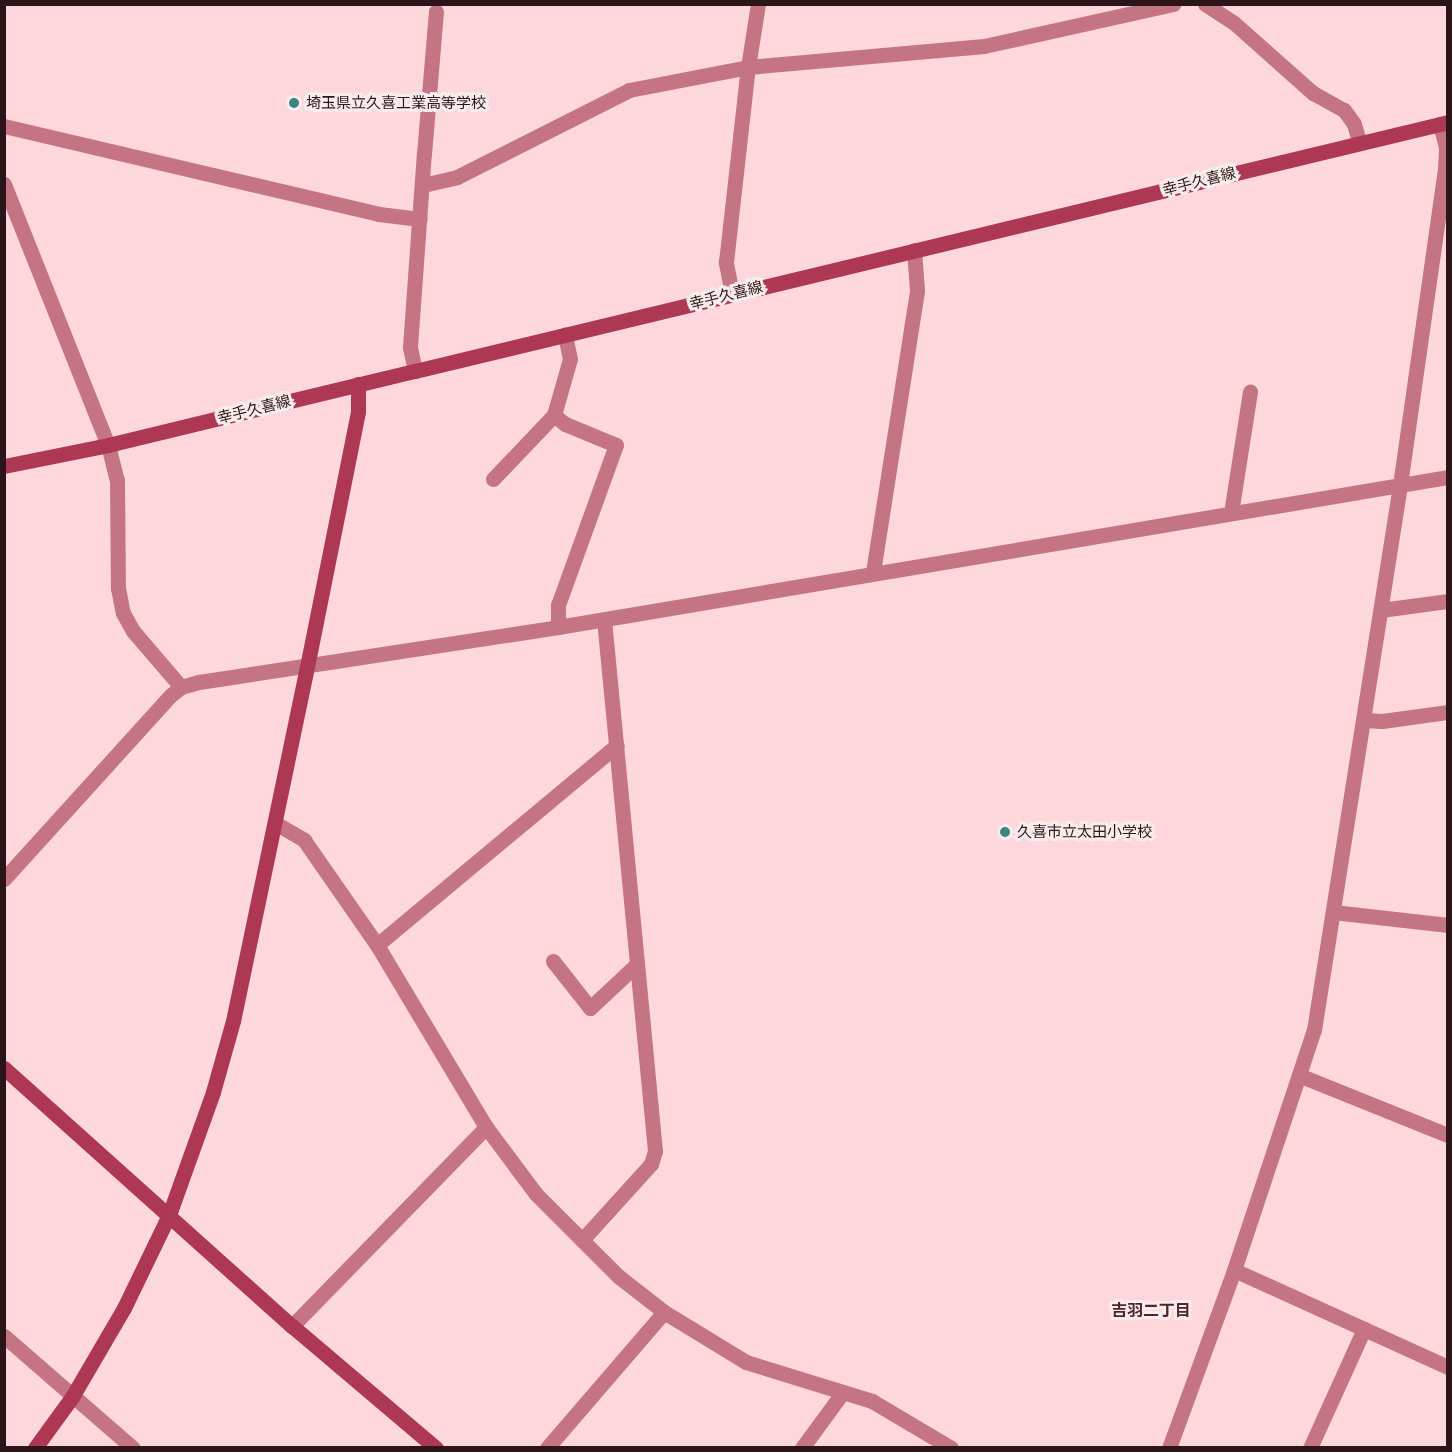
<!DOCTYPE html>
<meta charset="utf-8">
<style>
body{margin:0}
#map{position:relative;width:1452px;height:1452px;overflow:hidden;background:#fed7dc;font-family:"Noto Serif","Noto Sans JP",serif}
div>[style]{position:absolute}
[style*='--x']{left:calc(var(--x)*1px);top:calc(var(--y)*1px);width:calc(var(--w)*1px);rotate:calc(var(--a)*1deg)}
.lane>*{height:15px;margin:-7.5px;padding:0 7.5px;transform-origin:7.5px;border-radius:7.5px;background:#c57483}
.street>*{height:15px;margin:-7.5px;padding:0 7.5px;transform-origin:7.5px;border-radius:7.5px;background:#c57483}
.secondary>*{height:15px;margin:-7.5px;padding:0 7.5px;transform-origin:7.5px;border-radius:7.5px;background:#ae3756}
.dots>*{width:16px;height:16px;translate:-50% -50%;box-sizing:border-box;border:3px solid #f9eced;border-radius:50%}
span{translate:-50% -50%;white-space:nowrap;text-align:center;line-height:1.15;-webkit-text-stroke:6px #f9eced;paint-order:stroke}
.poi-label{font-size:15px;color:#2c1519}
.left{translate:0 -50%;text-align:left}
.street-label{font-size:15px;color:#2c1519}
.neighbourhood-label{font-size:16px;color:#55232e;font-weight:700}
.frame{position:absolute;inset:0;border:6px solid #2c1519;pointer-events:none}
</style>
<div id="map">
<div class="lane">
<div style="--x:1205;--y:4;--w:33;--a:33"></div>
<div style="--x:1233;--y:22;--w:107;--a:41.6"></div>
<div style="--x:1313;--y:93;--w:35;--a:29"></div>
<div style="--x:1344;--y:110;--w:17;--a:54"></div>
<div style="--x:1354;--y:124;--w:19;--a:74"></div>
<div style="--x:4;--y:126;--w:385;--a:13.2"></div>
<div style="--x:379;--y:214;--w:41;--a:7"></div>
<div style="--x:424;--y:154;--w:143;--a:-85.2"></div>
<div style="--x:423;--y:185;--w:35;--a:-13"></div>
<div style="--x:457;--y:177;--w:193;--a:-26.8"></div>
<div style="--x:629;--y:90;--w:121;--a:-10.9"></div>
<div style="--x:748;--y:67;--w:237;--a:-5.1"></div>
<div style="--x:984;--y:46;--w:194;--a:-12.5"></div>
<div style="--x:108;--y:445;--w:36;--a:76"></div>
<div style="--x:117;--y:480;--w:108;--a:89.5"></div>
<div style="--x:118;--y:588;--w:25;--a:79"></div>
<div style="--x:123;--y:613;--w:21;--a:61"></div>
<div style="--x:133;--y:631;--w:74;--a:49.4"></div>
<div style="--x:493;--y:479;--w:88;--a:-46.4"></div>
<div style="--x:1231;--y:513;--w:123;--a:-81.1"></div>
<div style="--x:558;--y:627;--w:22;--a:-90"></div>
<div style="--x:558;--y:605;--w:170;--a:-70.1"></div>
<div style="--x:616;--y:445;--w:55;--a:-157.6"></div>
<div style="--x:565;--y:424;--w:14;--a:-141"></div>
<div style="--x:554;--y:415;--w:58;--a:-74.1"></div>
<div style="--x:570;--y:359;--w:25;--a:-102"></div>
<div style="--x:1333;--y:912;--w:116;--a:6.4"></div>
<div style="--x:377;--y:945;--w:312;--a:-39.8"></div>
<div style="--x:553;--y:961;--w:60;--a:51.8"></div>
<div style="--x:590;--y:1008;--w:63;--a:-43.1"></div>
<div style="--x:1310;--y:1448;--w:131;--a:-65.6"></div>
</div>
<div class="street">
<div style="--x:4;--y:184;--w:281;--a:68.3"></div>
<div style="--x:732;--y:294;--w:33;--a:-101"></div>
<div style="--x:726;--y:262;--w:196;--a:-83.6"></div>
<div style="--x:748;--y:67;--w:64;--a:-81"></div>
<div style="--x:415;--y:371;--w:25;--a:-102"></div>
<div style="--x:410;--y:347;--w:194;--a:-85.9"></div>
<div style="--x:873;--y:572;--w:285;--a:-81.1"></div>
<div style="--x:917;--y:290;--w:40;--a:-94.3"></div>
<div style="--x:1381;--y:610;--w:68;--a:-7.7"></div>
<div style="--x:1363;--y:720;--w:19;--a:3"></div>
<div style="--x:1382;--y:721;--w:67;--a:-7.8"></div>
<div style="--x:275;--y:823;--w:34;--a:30"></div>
<div style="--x:304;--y:840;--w:128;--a:55.2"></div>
<div style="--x:377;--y:945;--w:212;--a:59.1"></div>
<div style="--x:486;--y:1127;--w:84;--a:53.3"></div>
<div style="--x:536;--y:1194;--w:116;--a:45"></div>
<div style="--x:618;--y:1276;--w:58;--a:38"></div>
<div style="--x:664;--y:1312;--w:96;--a:31.4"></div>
<div style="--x:746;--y:1362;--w:132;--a:17.2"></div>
<div style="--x:872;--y:1401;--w:92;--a:30.7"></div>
<div style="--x:4;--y:879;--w:248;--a:-47.8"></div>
<div style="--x:171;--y:695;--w:13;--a:-39"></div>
<div style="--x:181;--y:687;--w:19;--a:-16"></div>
<div style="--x:199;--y:682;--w:363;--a:-8.7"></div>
<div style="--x:558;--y:627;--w:903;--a:-9.57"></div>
<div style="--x:1301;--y:1076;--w:158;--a:21.9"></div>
<div style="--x:582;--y:1240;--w:103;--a:-47.8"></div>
<div style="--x:651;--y:1164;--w:14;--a:-73"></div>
<div style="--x:655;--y:1151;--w:534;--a:-95.48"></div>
<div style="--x:1234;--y:1270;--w:235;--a:24.4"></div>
<div style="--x:292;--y:1326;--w:278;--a:-45.7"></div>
<div style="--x:4;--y:1336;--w:171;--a:41"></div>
<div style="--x:547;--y:1448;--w:179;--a:-49.3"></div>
<div style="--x:802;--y:1448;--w:69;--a:-53.8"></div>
<div style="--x:1169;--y:1448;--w:189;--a:-69.9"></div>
<div style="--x:1234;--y:1270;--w:253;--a:-71.6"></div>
<div style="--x:1314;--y:1030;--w:552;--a:-81.03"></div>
<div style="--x:1400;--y:485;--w:319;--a:-81.9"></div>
<div style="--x:1445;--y:169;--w:22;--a:-87"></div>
<div style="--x:1446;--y:147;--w:24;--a:-105"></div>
</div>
<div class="secondary">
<div style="--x:4;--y:466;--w:106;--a:-11.4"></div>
<div style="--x:108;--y:445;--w:316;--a:-13.6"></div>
<div style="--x:415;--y:371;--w:1063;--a:-13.55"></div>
<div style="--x:4;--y:1068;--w:387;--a:41.9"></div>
<div style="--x:292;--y:1326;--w:189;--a:40.3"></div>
<div style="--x:35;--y:1448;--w:63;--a:-54"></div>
<div style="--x:72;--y:1397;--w:103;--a:-59.7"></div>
<div style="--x:124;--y:1308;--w:103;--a:-64.2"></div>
<div style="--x:169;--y:1215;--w:131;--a:-70.3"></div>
<div style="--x:213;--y:1092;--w:74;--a:-74.3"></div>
<div style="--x:233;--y:1021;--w:362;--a:-78.2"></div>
<div style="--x:307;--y:667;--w:261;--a:-78.7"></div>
<div style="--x:358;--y:411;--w:27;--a:-90"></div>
</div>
<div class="dots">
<div style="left:294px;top:103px;background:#3d857f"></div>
<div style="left:1005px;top:832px;background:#3d857f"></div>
</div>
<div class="poi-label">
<span class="left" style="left:306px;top:103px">埼玉県立久喜工業高等学校</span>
<span class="left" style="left:1017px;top:832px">久喜市立太田小学校</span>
</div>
<div class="street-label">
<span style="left:1199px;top:181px;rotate:-14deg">幸手久喜線</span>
<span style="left:726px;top:295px;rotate:-14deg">幸手久喜線</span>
<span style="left:254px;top:409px;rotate:-14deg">幸手久喜線</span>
</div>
<div class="neighbourhood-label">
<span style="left:1151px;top:1310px">吉羽二丁目</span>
</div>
<div class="frame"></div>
</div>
